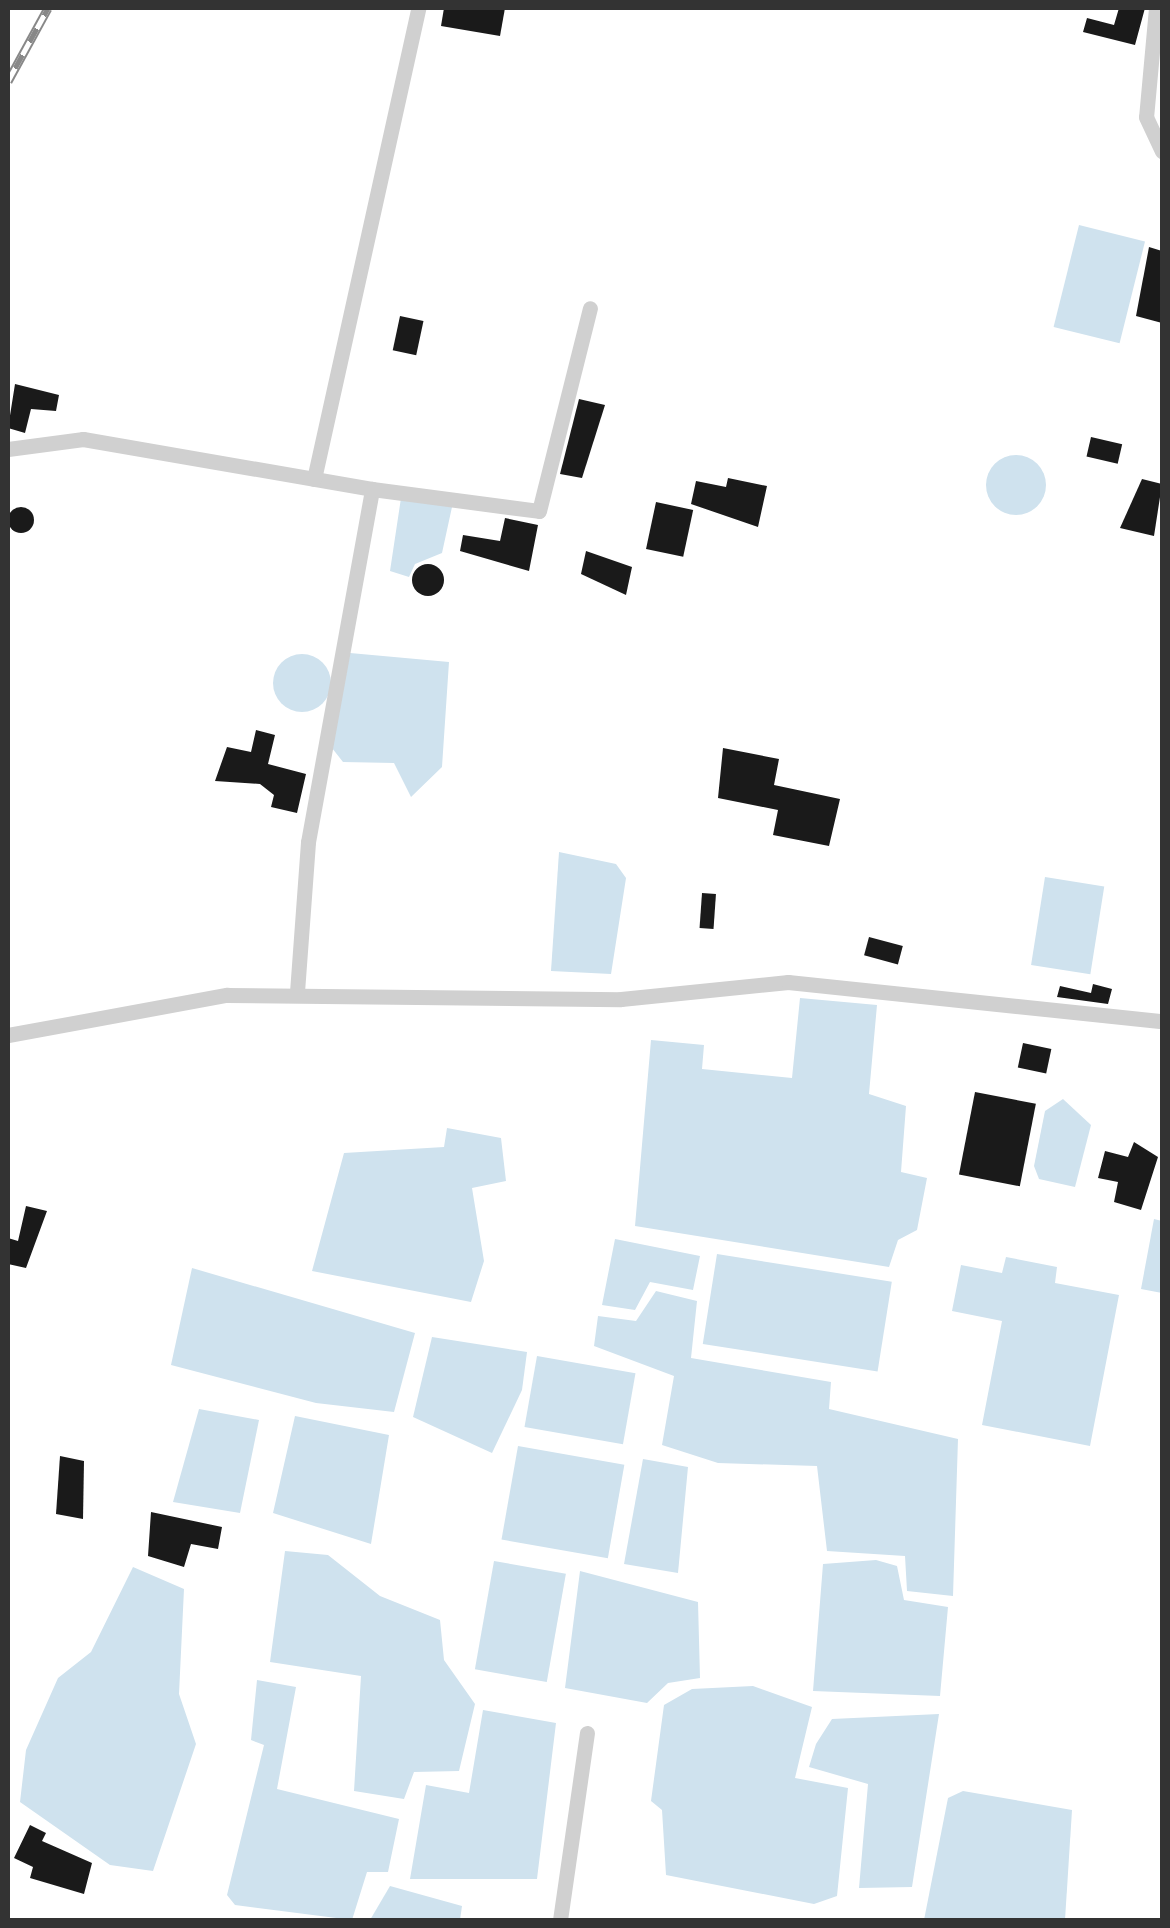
<!DOCTYPE html>
<style>
body{margin:0}
#map{position:relative;width:1170px;height:1928px;overflow:hidden;background:#fff;font-family:"Noto Sans",sans-serif}
div>[style]{position:absolute}
[style*='--x']{left:calc(var(--x)*1px);top:calc(var(--y)*1px);width:calc(var(--w)*1px);rotate:calc(var(--a)*1deg)}
.water>*{inset:0;background:#cfe2ee;transform-origin:0 0}
.round{border-radius:50%}
.building>*{inset:0;background:#1a1a1a;transform-origin:0 0}
.minor>*{height:15px;margin:-7.5px;padding:0 7.5px;transform-origin:7.5px;border-radius:7.5px;background:#d0d0d0}
.rail>*{height:9px;margin-top:-4.5px;transform-origin:0;background:repeating-linear-gradient(90deg,#fff 0 15px,#888 0 30px);box-sizing:border-box;border-block:2px solid #888}
span{translate:-50% -50%;white-space:nowrap;text-align:center;line-height:1.15;-webkit-text-stroke:10px #fff;paint-order:stroke}
.frame{position:absolute;inset:0;border:10px solid #333;pointer-events:none}
</style>
<div id="map">
<div class="water">
<div style="left:1079px;top:225px;width:68px;height:105px;rotate:14deg"></div>
<div class="round" style="left:986px;top:455px;width:60px;height:60px"></div>
<div style="clip-path:polygon(401px 498px,452px 507px,442px 553px,415px 564px,409px 577px,390px 571px)"></div>
<div style="clip-path:polygon(350px 653px,449px 662px,442px 767px,411px 797px,394px 763px,343px 762px,332px 748px)"></div>
<div class="round" style="left:273px;top:654px;width:58px;height:58px"></div>
<div style="clip-path:polygon(559px 852px,616px 864px,626px 878px,611px 974px,551px 971px)"></div>
<div style="left:1045px;top:877px;width:60px;height:89px;rotate:9deg"></div>
<div style="clip-path:polygon(800px 998px,877px 1005px,869px 1094px,906px 1106px,901px 1172px,927px 1178px,917px 1230px,898px 1240px,889px 1267px,635px 1226px,651px 1040px,704px 1045px,702px 1069px,792px 1078px)"></div>
<div style="clip-path:polygon(1063px 1099px,1091px 1125px,1075px 1187px,1039px 1179px,1034px 1166px,1045px 1111px)"></div>
<div style="clip-path:polygon(447px 1128px,501px 1138px,506px 1181px,472px 1188px,484px 1261px,471px 1302px,312px 1271px,344px 1153px,444px 1147px)"></div>
<div style="clip-path:polygon(1154px 1219px,1162px 1221px,1162px 1293px,1141px 1289px)"></div>
<div style="clip-path:polygon(615px 1239px,700px 1256px,693px 1290px,650px 1282px,635px 1310px,602px 1305px)"></div>
<div style="left:717px;top:1254px;width:177px;height:91px;rotate:9deg"></div>
<div style="clip-path:polygon(1006px 1257px,1057px 1267px,1055px 1283px,1119px 1295px,1090px 1446px,982px 1425px,1002px 1321px,952px 1311px,961px 1265px,1002px 1273px)"></div>
<div style="clip-path:polygon(192px 1268px,415px 1333px,394px 1412px,316px 1403px,171px 1365px)"></div>
<div style="clip-path:polygon(656px 1291px,697px 1301px,691px 1358px,831px 1382px,829px 1409px,958px 1439px,953px 1596px,907px 1591px,905px 1556px,827px 1551px,817px 1466px,718px 1463px,662px 1445px,674px 1376px,594px 1346px,598px 1316px,636px 1321px)"></div>
<div style="clip-path:polygon(432px 1337px,527px 1352px,522px 1390px,492px 1453px,413px 1417px)"></div>
<div style="left:537px;top:1356px;width:100px;height:72px;rotate:10deg"></div>
<div style="clip-path:polygon(199px 1409px,259px 1420px,240px 1513px,173px 1502px)"></div>
<div style="clip-path:polygon(295px 1416px,389px 1435px,371px 1544px,273px 1513px)"></div>
<div style="left:518px;top:1446px;width:108px;height:95px;rotate:10deg"></div>
<div style="clip-path:polygon(643px 1459px,688px 1467px,678px 1573px,624px 1564px)"></div>
<div style="clip-path:polygon(285px 1551px,328px 1555px,380px 1596px,440px 1620px,444px 1660px,475px 1704px,459px 1771px,414px 1772px,404px 1799px,354px 1791px,361px 1676px,270px 1662px)"></div>
<div style="clip-path:polygon(876px 1560px,897px 1566px,904px 1600px,948px 1607px,940px 1696px,813px 1691px,823px 1564px)"></div>
<div style="left:494px;top:1561px;width:73px;height:110px;rotate:10deg"></div>
<div style="clip-path:polygon(133px 1567px,184px 1589px,179px 1694px,196px 1744px,153px 1871px,110px 1865px,20px 1802px,26px 1750px,58px 1678px,91px 1652px)"></div>
<div style="clip-path:polygon(580px 1571px,698px 1602px,700px 1678px,668px 1683px,647px 1703px,565px 1688px)"></div>
<div style="clip-path:polygon(257px 1680px,296px 1687px,277px 1789px,399px 1819px,388px 1872px,367px 1872px,352px 1920px,235px 1905px,227px 1895px,264px 1745px,251px 1740px)"></div>
<div style="clip-path:polygon(753px 1686px,812px 1707px,795px 1778px,848px 1788px,837px 1896px,814px 1904px,666px 1875px,662px 1810px,651px 1801px,664px 1705px,692px 1689px)"></div>
<div style="clip-path:polygon(483px 1710px,556px 1723px,537px 1879px,410px 1879px,426px 1785px,469px 1793px)"></div>
<div style="clip-path:polygon(939px 1714px,912px 1887px,859px 1888px,868px 1784px,809px 1767px,816px 1744px,832px 1719px)"></div>
<div style="clip-path:polygon(963px 1791px,1072px 1810px,1065px 1920px,924px 1920px,948px 1798px)"></div>
<div style="clip-path:polygon(390px 1886px,462px 1906px,460px 1920px,370px 1920px)"></div>
</div>
<div class="building">
<div style="clip-path:polygon(444px 8px,505px 8px,500px 36px,441px 26px)"></div>
<div style="clip-path:polygon(1119px 8px,1145px 8px,1135px 45px,1083px 32px,1087px 18px,1114px 25px)"></div>
<div style="clip-path:polygon(1149px 247px,1162px 251px,1162px 323px,1136px 316px)"></div>
<div style="left:400px;top:316px;width:24px;height:35px;rotate:12deg"></div>
<div style="clip-path:polygon(15px 384px,59px 395px,56px 411px,31px 409px,25px 433px,8px 428px)"></div>
<div style="clip-path:polygon(579px 399px,605px 405px,582px 478px,560px 474px)"></div>
<div style="left:1091px;top:437px;width:32px;height:20px;rotate:13deg"></div>
<div style="clip-path:polygon(728px 478px,767px 486px,758px 527px,691px 504px,696px 481px,726px 487px)"></div>
<div style="clip-path:polygon(1142px 479px,1162px 484px,1154px 536px,1120px 528px)"></div>
<div style="left:656px;top:502px;width:38px;height:48px;rotate:12deg"></div>
<div class="round" style="left:8px;top:507px;width:26px;height:26px"></div>
<div style="clip-path:polygon(505px 518px,538px 525px,529px 571px,460px 551px,463px 535px,500px 541px)"></div>
<div style="clip-path:polygon(586px 551px,632px 567px,626px 595px,581px 574px)"></div>
<div class="round" style="left:412px;top:564px;width:32px;height:32px"></div>
<div style="clip-path:polygon(256px 730px,275px 735px,268px 764px,306px 774px,297px 813px,271px 807px,274px 795px,260px 784px,215px 781px,227px 747px,251px 752px)"></div>
<div style="clip-path:polygon(723px 748px,779px 759px,774px 785px,840px 799px,829px 846px,773px 835px,778px 810px,718px 798px)"></div>
<div style="left:702px;top:893px;width:14px;height:35px;rotate:4deg"></div>
<div style="left:869px;top:937px;width:35px;height:19px;rotate:15deg"></div>
<div style="clip-path:polygon(1093px 984px,1112px 989px,1108px 1004px,1057px 997px,1060px 986px,1091px 993px)"></div>
<div style="left:1023px;top:1043px;width:29px;height:25px;rotate:12deg"></div>
<div style="left:975px;top:1092px;width:62px;height:84px;rotate:11deg"></div>
<div style="clip-path:polygon(1134px 1142px,1158px 1157px,1141px 1210px,1114px 1202px,1118px 1182px,1098px 1178px,1105px 1151px,1128px 1157px)"></div>
<div style="clip-path:polygon(26px 1206px,47px 1211px,26px 1268px,8px 1264px,8px 1238px,18px 1241px)"></div>
<div style="clip-path:polygon(60px 1456px,84px 1461px,83px 1519px,56px 1514px)"></div>
<div style="clip-path:polygon(151px 1512px,222px 1527px,218px 1549px,191px 1544px,184px 1567px,148px 1556px)"></div>
<div style="clip-path:polygon(30px 1825px,46px 1833px,42px 1841px,92px 1863px,84px 1894px,30px 1878px,33px 1867px,14px 1858px)"></div>
</div>
<div class="minor">
<div style="--x:1156;--y:8;--w:109;--a:95.2"></div>
<div style="--x:1146;--y:117;--w:38;--a:65"></div>
<div style="--x:8;--y:449;--w:76;--a:-7.6"></div>
<div style="--x:83;--y:439;--w:293;--a:9.8"></div>
<div style="--x:314;--y:479;--w:482;--a:-77.5"></div>
<div style="--x:297;--y:992;--w:150;--a:-85.8"></div>
<div style="--x:308;--y:842;--w:359;--a:-79.7"></div>
<div style="--x:372;--y:489;--w:168;--a:7.5"></div>
<div style="--x:539;--y:511;--w:209;--a:-75.9"></div>
<div style="--x:8;--y:1035;--w:223;--a:-10.4"></div>
<div style="--x:227;--y:995;--w:394;--a:0.6"></div>
<div style="--x:621;--y:999;--w:168;--a:-5.8"></div>
<div style="--x:788;--y:982;--w:376;--a:6"></div>
<div style="--x:560;--y:1920;--w:189;--a:-81.8"></div>
</div>
<div class="rail">
<div style="--x:8;--y:81;--w:83;--a:-61.3"></div>
</div>
<div class="frame"></div>
</div>
